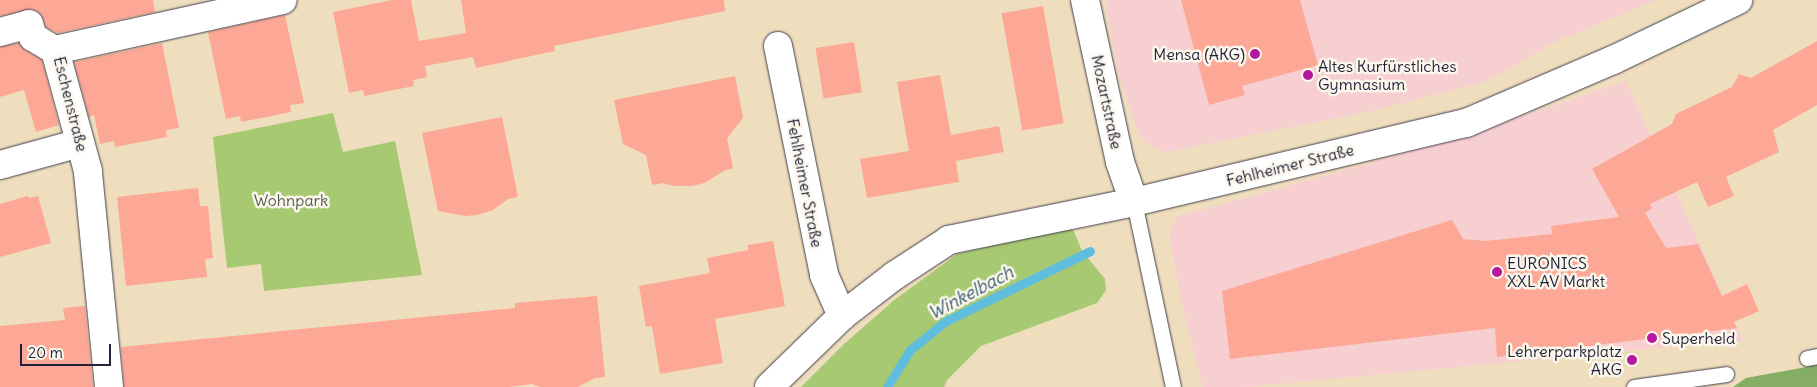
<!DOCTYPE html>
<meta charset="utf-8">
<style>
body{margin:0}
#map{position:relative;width:1817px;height:387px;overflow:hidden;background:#efdebd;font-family:Delius,sans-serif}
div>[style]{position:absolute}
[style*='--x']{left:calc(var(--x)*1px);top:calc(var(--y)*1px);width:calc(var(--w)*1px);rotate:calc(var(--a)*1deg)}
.built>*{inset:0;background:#f7cfd0}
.green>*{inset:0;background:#a7c972}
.forest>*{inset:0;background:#85ad64}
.stream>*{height:9px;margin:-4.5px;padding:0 4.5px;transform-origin:4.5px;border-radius:4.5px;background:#5fbedd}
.building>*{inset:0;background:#fda796;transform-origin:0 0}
.roads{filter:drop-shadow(0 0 1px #413e4e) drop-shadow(0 0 1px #413e4e)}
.lane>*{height:15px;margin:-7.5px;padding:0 7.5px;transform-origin:7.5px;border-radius:7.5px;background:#fff}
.street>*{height:28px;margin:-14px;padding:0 14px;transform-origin:14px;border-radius:14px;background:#fff}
.dots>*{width:14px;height:14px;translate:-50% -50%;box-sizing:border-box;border:2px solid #fbf7ec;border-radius:50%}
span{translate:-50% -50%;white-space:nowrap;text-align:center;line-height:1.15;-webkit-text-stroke:5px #fbf7ec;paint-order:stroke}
.poi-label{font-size:16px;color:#22223b}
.right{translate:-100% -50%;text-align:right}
.left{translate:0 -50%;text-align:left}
.street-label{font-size:16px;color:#22223b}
.park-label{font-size:16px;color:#515c4e}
.water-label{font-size:18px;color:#375974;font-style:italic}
.scale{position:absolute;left:20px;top:344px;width:91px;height:22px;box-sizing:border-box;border:2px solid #22223b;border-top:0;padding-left:6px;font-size:15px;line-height:18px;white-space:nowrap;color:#22223b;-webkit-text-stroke:4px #fbf7ec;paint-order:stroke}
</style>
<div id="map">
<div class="built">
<div style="clip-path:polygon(1105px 0,1656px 0,1553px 43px,1491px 79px,1477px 84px,1376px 110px,1166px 152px,1148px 145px,1137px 131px,1118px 71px)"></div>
<div style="clip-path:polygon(1626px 81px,1743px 340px,1245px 387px,1203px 387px,1182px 305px,1169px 233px,1177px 217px,1448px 141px)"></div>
</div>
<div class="green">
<div style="clip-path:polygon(333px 113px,343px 152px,395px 141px,422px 275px,264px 291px,261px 264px,227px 268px,213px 137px)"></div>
<div style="clip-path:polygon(1072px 227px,1082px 251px,1105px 279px,1106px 290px,1097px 303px,981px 346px,947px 380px,944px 387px,801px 387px,843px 345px,893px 301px,957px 254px)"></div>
</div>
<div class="forest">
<div style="clip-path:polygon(1817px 365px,1817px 387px,1733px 387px,1746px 378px)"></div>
</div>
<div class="stream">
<div style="--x:887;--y:387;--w:44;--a:-58.1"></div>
<div style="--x:910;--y:350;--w:46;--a:-38.9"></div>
<div style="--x:946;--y:321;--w:160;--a:-25.9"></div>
</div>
<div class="building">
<div style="clip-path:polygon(0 0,153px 0,155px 12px,58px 33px,46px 27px,40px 13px,33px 9px,0 16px)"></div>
<div style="clip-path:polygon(392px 0,411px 0,419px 41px,466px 33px,461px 0,724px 0,725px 11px,554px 46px,555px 51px,476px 68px,473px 57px,425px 66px,427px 77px,413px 80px,414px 86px,364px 96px,363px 90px,349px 93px,333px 12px)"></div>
<div style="clip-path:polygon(1181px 0,1300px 0,1318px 65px,1242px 86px,1245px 95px,1209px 105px)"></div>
<div style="left:1043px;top:6px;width:119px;height:42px;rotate:80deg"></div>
<div style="clip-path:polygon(285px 15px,304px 103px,290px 105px,291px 112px,241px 122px,240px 116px,226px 119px,208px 32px)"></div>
<div style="clip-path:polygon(1817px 41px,1817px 105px,1773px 130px,1779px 152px,1726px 177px,1734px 196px,1708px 207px,1697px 182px,1650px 204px,1652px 208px,1645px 213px,1666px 248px,1698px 244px,1722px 296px,1747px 284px,1759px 311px,1734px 322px,1737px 328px,1497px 357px,1495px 328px,1230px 359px,1222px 291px,1452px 220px,1463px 239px,1486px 241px,1552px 234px,1551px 226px,1619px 217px,1592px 169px,1672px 124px,1676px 114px,1732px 87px,1739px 74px,1751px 78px)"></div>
<div style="left:854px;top:42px;width:51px;height:39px;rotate:81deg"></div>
<div style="clip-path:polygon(19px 43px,25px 50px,42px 60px,59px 125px,36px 132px,24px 90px,0 97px,0 47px)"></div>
<div style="clip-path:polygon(162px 43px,179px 128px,166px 130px,167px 137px,115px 147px,114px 141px,100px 144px,94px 115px,89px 117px,74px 62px)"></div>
<div style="clip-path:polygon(940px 75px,951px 135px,999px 126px,1004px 152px,956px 161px,959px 182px,867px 198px,860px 159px,909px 151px,897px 82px)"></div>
<div style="clip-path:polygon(735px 76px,743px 118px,727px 138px,733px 168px,724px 171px,704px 183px,692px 186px,674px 186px,662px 183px,652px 185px,646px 155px,623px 144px,614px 100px)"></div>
<div style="clip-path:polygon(502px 117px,518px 197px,508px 199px,493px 210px,477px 215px,465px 216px,438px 211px,422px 133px)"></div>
<div style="clip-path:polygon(198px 188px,200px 206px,208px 206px,213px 258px,205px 259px,207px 277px,126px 286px,117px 197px)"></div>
<div style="clip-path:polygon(28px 196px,29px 198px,38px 196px,51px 243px,0 257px,0 204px)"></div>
<div style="clip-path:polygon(773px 241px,785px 306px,715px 319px,723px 363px,660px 374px,652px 326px,646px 327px,639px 286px,710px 273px,707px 258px,748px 250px,748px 245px)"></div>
<div style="clip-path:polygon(597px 296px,605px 377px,595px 378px,578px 387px,540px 387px,532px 384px,509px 387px,124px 387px,121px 347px,515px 308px,515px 303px)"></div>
<div style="clip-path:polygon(85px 306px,93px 387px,0 387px,0 326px,65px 320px,63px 308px)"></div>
</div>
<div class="roads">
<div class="lane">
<div style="--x:1134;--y:202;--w:189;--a:78.1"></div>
<div style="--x:1807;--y:358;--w:10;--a:-11"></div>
<div style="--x:1634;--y:387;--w:93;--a:-8"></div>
</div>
<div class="street">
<div style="--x:1085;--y:0;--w:166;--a:77.8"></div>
<div style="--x:1120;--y:162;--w:42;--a:70.7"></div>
<div style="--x:0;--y:32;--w:30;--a:-15"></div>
<div style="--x:29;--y:24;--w:14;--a:73"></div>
<div style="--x:33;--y:37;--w:26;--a:31"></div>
<div style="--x:778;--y:46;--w:234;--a:78.6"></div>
<div style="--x:824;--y:275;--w:45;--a:66.3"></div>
<div style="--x:0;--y:165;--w:83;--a:-15.4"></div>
<div style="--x:109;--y:387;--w:217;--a:-95.6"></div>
<div style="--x:88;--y:171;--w:125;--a:-105.3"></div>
<div style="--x:55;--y:50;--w:233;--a:-12.4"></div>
<div style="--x:769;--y:387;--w:102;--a:-44.2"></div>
<div style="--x:842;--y:316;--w:66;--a:-37.6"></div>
<div style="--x:894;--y:276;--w:66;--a:-33.2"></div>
<div style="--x:949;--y:240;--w:189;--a:-11.6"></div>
<div style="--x:1134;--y:202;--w:341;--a:-13.4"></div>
<div style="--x:1466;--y:123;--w:160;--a:-23.2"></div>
<div style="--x:1613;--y:60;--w:139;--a:-25.6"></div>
</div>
</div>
<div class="dots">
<div style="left:1255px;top:54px;background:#b5179e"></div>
<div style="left:1308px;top:75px;background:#b5179e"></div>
<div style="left:1497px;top:272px;background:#b5179e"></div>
<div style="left:1652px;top:338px;background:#b5179e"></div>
<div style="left:1632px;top:360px;background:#b5179e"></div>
</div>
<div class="poi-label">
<span class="right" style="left:1245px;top:54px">Mensa (AKG)</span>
<span class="left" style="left:1318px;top:75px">Altes Kurfürstliches<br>Gymnasium</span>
<span class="left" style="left:1507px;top:272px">EURONICS<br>XXL AV Markt</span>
<span class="left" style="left:1662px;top:338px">Superheld</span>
<span class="right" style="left:1622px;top:360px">Lehrerparkplatz<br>AKG</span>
</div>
<div class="street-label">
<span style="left:1107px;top:102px;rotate:78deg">Mozartstraße</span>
<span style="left:71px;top:104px;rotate:76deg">Eschenstraße</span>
<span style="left:1290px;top:165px;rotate:-14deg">Fehlheimer Straße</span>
<span style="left:805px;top:183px;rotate:79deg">Fehlheimer Straße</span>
</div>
<div class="park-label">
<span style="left:291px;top:200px">Wohnpark</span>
</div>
<div class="water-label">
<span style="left:971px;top:293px;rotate:-28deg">Winkelbach</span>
</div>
<div class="scale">20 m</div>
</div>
